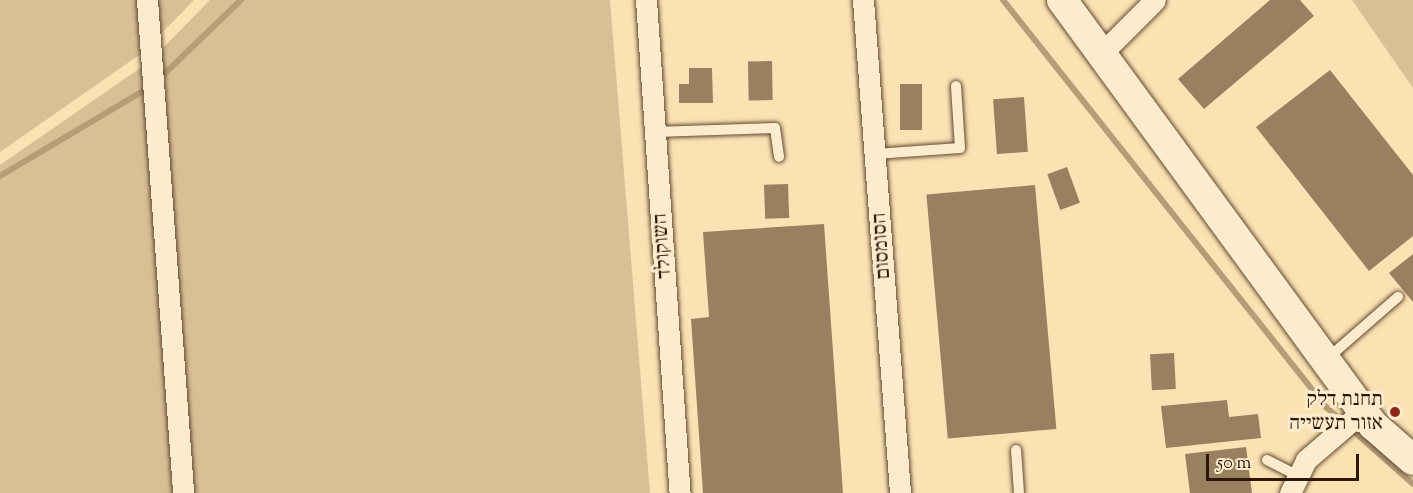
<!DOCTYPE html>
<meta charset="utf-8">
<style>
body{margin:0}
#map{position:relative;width:1413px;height:493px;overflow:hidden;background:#fbe2b2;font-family:"Sorts Mill Goudy","Frank Ruhl Libre",serif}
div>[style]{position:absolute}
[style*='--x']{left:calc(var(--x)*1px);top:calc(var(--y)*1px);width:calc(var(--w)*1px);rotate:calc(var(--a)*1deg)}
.green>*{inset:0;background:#d8bf95}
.stream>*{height:6px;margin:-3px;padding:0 3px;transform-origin:3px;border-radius:3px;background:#b59d78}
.building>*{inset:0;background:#998060;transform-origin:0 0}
.roads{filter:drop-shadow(0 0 2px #614932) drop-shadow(0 0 2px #614932)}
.lane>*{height:10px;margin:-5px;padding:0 5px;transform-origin:5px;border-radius:5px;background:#fceccd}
.street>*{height:21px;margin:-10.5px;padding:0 10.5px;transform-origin:10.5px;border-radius:10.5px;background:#fceccd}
.secondary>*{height:30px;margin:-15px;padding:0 15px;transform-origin:15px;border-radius:15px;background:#fceccd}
.dots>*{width:16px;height:16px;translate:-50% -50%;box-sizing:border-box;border:3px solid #fceccd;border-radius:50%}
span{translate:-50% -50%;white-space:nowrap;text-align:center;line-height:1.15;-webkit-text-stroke:6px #fceccd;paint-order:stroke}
.street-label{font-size:21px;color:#2e1608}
.poi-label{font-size:21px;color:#2e1608}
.right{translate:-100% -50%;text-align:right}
.scale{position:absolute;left:1206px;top:454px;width:153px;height:27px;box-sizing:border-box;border:3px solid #2e1608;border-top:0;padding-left:8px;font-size:18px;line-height:21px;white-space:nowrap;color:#2e1608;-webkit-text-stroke:4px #fceccd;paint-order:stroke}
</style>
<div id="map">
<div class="green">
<div style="clip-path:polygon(0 0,194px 0,142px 53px,0 152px)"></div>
<div style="clip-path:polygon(210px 0,610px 0,650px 493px,0 493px,0 165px,149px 62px)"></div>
<div style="clip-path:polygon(1352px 0,1413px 0,1413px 88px)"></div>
</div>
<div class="stream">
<div style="--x:1003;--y:0;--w:520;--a:51.56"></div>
<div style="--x:1326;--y:407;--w:23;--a:41"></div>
<div style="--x:157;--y:81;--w:117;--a:-44"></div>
<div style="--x:0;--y:176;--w:174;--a:-30.7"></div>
<div style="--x:1350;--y:428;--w:84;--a:41.6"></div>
</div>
<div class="building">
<div style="clip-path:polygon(1270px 0,1300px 0,1314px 16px,1204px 109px,1178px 79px)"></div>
<div style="left:772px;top:61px;width:39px;height:24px;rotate:89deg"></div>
<div style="clip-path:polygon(689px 68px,712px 68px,713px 103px,679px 103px,679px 84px,689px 84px)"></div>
<div style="clip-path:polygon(1330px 70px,1413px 175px,1413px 236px,1369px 271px,1256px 127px)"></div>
<div style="left:900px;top:84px;width:22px;height:46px"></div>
<div style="left:1024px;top:97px;width:55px;height:31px;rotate:86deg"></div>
<div style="left:1067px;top:167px;width:38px;height:21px;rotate:70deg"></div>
<div style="left:788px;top:184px;width:34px;height:24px;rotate:88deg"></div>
<div style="left:1035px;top:185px;width:245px;height:109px;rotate:85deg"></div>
<div style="clip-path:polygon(824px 224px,843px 493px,703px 493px,691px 319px,709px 317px,703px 232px)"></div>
<div style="clip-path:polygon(1413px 254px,1413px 302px,1389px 273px)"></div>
<div style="left:1174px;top:353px;width:36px;height:24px;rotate:87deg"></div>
<div style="clip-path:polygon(1227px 400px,1229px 417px,1258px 414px,1261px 438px,1166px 448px,1161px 406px)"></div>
<div style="clip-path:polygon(1246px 447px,1252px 493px,1190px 493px,1185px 454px)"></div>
</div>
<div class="roads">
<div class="lane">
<div style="--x:655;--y:132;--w:120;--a:-1.9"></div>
<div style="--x:775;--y:128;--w:29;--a:82"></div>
<div style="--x:875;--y:154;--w:85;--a:-4"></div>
<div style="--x:960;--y:148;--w:62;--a:-93.7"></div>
<div style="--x:1328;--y:358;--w:93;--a:-41.1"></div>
<div style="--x:1016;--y:450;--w:43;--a:86"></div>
<div style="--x:1267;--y:460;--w:33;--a:27"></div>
</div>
<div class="street">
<div style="--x:147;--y:0;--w:494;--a:85.8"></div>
<div style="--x:646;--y:0;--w:494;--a:86.1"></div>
<div style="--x:863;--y:0;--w:494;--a:85.7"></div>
<div style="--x:1101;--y:54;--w:76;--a:-45"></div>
<div style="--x:1290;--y:493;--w:37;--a:-64"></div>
<div style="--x:1306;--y:460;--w:75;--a:-40.7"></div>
</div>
<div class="secondary">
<div style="--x:1062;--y:0;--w:527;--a:53.8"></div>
<div style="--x:1373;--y:425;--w:53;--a:41.2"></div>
</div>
</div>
<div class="dots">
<div style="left:1395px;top:412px;background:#8f2418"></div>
</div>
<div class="street-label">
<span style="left:663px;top:246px;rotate:-94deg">השוקולד</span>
<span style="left:882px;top:246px;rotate:-94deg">הסומסום</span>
</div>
<div class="poi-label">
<span class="right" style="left:1383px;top:412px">תחנת דלק<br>אזור תעשייה</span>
</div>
<div class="scale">50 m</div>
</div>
